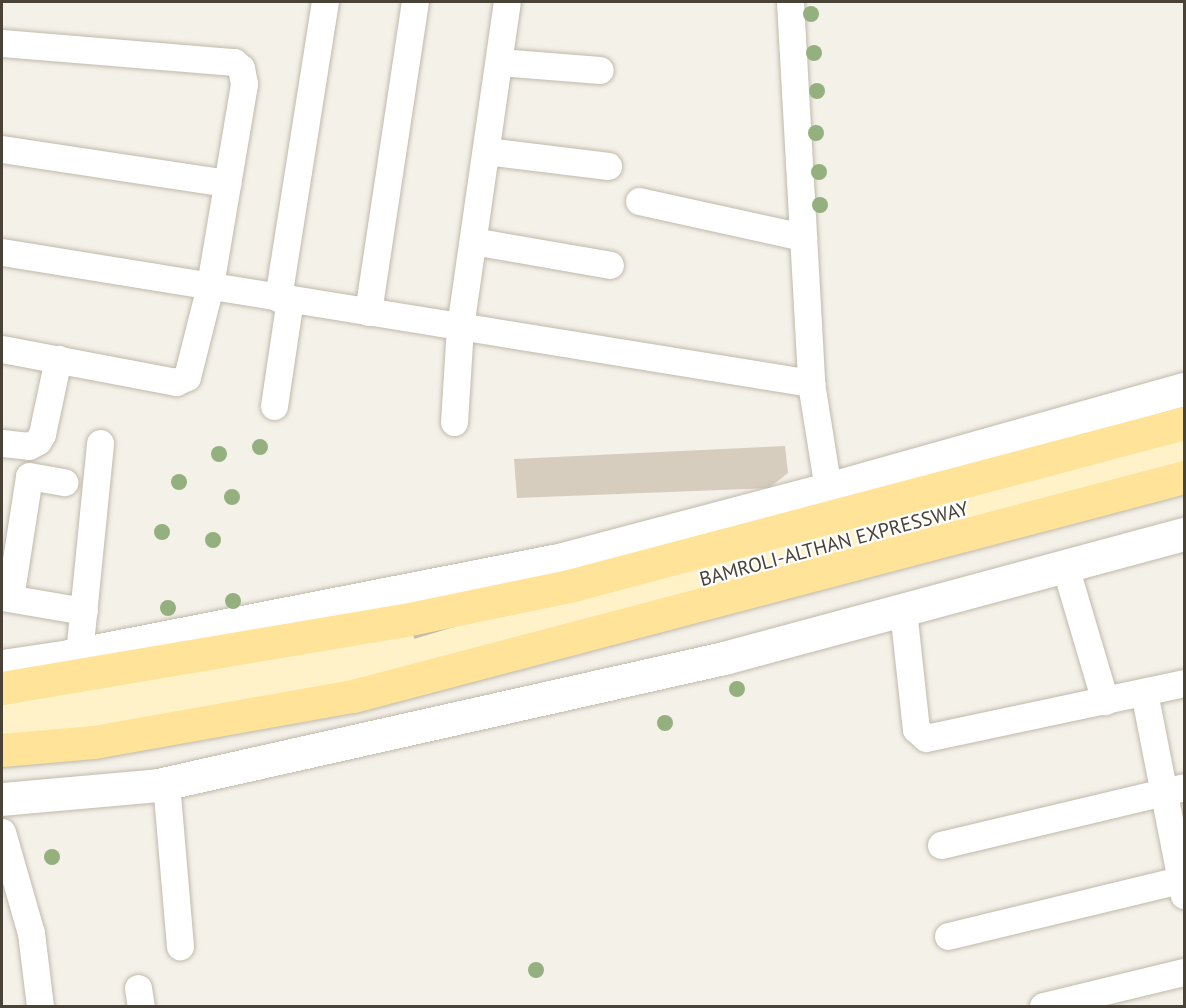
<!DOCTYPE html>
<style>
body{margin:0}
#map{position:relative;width:1186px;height:1008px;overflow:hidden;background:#f4f1e9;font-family:"PT Sans",sans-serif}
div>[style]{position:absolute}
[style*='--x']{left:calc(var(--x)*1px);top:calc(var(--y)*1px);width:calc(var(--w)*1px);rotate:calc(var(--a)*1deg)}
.building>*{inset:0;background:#d6cdbe}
.roads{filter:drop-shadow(0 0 2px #c0b9ab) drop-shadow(0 0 2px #c0b9ab)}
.minor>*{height:27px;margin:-13.5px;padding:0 13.5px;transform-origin:13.5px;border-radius:13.5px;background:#fff}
.tertiary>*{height:33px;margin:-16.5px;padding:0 16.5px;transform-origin:16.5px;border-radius:16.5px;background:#fff}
.secondary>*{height:33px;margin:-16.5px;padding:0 16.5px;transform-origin:16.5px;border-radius:16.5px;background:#fff2c8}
.primary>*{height:33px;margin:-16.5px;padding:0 16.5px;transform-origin:16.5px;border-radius:16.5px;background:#fee398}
.trees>*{width:16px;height:16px;margin:-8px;border-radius:50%;background:#95b07f}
span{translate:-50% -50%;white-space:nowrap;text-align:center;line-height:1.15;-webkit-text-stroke:4.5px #fff;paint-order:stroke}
.street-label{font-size:20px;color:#484237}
.frame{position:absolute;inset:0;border:3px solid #484237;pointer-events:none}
</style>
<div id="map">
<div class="building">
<div style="clip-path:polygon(785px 446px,788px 473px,769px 488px,517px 498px,514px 459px)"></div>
</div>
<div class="roads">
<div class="minor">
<div style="--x:790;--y:2;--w:382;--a:86.8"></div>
<div style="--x:811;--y:383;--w:107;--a:80.9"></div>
<div style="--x:2;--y:43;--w:233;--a:4.7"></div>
<div style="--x:234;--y:62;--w:9;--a:41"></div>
<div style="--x:241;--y:68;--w:16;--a:79"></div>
<div style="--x:244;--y:84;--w:205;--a:99.6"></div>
<div style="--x:210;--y:286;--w:94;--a:104.2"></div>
<div style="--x:187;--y:377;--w:12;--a:156"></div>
<div style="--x:176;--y:382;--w:177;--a:-169.3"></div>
<div style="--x:499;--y:62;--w:101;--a:4.5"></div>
<div style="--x:2;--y:149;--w:228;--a:8.6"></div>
<div style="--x:486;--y:151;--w:123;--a:7"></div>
<div style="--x:639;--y:201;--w:168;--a:12.4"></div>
<div style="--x:473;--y:241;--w:139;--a:9.9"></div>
<div style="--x:2;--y:252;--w:820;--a:9.2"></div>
<div style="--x:278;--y:298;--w:300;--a:-81"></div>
<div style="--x:368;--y:312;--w:314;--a:-81.4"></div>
<div style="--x:274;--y:406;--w:108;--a:-81.5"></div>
<div style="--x:454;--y:422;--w:95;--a:-86.4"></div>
<div style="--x:460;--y:327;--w:328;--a:-81.8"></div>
<div style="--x:2;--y:443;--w:27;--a:6"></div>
<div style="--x:29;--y:446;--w:10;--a:-29"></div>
<div style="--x:38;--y:441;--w:8;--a:-60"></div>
<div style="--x:42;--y:434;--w:77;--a:-78"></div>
<div style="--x:1065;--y:566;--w:141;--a:73.5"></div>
<div style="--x:2;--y:597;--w:83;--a:9.7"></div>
<div style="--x:10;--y:598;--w:123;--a:-81.1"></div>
<div style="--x:29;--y:476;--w:36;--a:10"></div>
<div style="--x:903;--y:610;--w:120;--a:83.8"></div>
<div style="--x:916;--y:729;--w:13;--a:42"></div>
<div style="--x:926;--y:738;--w:264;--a:-12"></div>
<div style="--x:79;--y:654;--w:212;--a:-84.3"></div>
<div style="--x:1144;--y:692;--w:207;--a:78.9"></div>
<div style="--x:166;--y:783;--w:164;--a:85.1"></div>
<div style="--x:2;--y:832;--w:105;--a:74"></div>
<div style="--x:31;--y:933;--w:74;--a:83"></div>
<div style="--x:941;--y:845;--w:250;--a:-13.4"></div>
<div style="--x:948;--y:936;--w:243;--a:-13.6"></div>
<div style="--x:138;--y:988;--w:18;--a:81"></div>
<div style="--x:1043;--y:1006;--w:145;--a:-13.6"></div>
</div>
<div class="tertiary">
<div style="--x:2;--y:666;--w:68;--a:-8.5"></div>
<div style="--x:69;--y:656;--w:495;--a:-11.1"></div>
<div style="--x:555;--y:561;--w:282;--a:-14.8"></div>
<div style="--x:828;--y:489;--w:370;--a:-15.7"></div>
<div style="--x:2;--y:799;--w:157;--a:-5.1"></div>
<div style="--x:158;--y:785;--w:580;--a:-12.65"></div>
<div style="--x:724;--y:658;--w:476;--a:-15.1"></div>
</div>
<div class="secondary">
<div style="--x:12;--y:709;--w:67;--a:-13"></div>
<div style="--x:77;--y:694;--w:276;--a:-9.2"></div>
<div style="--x:349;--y:650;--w:50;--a:-6.8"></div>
<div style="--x:2;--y:725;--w:82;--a:-3.5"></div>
<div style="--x:84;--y:720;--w:272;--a:-9.7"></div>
<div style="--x:352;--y:674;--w:137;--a:-16.6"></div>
<div style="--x:483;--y:635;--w:725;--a:-14.71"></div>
</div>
<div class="primary">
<div style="--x:2;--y:688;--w:404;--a:-9.6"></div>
<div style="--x:400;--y:621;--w:173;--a:-11.7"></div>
<div style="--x:569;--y:586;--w:636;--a:-14.84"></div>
<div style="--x:2;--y:750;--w:92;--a:-5"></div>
<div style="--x:94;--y:742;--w:263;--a:-10.1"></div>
<div style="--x:353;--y:696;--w:859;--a:-14.76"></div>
</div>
</div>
<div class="trees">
<div style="left:811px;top:14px"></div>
<div style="left:814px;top:53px"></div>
<div style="left:817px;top:91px"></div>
<div style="left:816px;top:133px"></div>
<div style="left:819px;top:172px"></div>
<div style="left:820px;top:205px"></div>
<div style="left:260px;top:447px"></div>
<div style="left:219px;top:454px"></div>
<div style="left:179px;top:482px"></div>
<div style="left:232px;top:497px"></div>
<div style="left:162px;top:532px"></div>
<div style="left:213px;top:540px"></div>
<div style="left:233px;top:601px"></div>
<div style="left:168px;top:608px"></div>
<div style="left:737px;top:689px"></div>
<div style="left:665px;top:723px"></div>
<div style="left:52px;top:857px"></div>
<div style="left:536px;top:970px"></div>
</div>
<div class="street-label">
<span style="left:834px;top:544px;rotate:-15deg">BAMROLI-ALTHAN EXPRESSWAY</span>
</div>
<div class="frame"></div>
</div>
